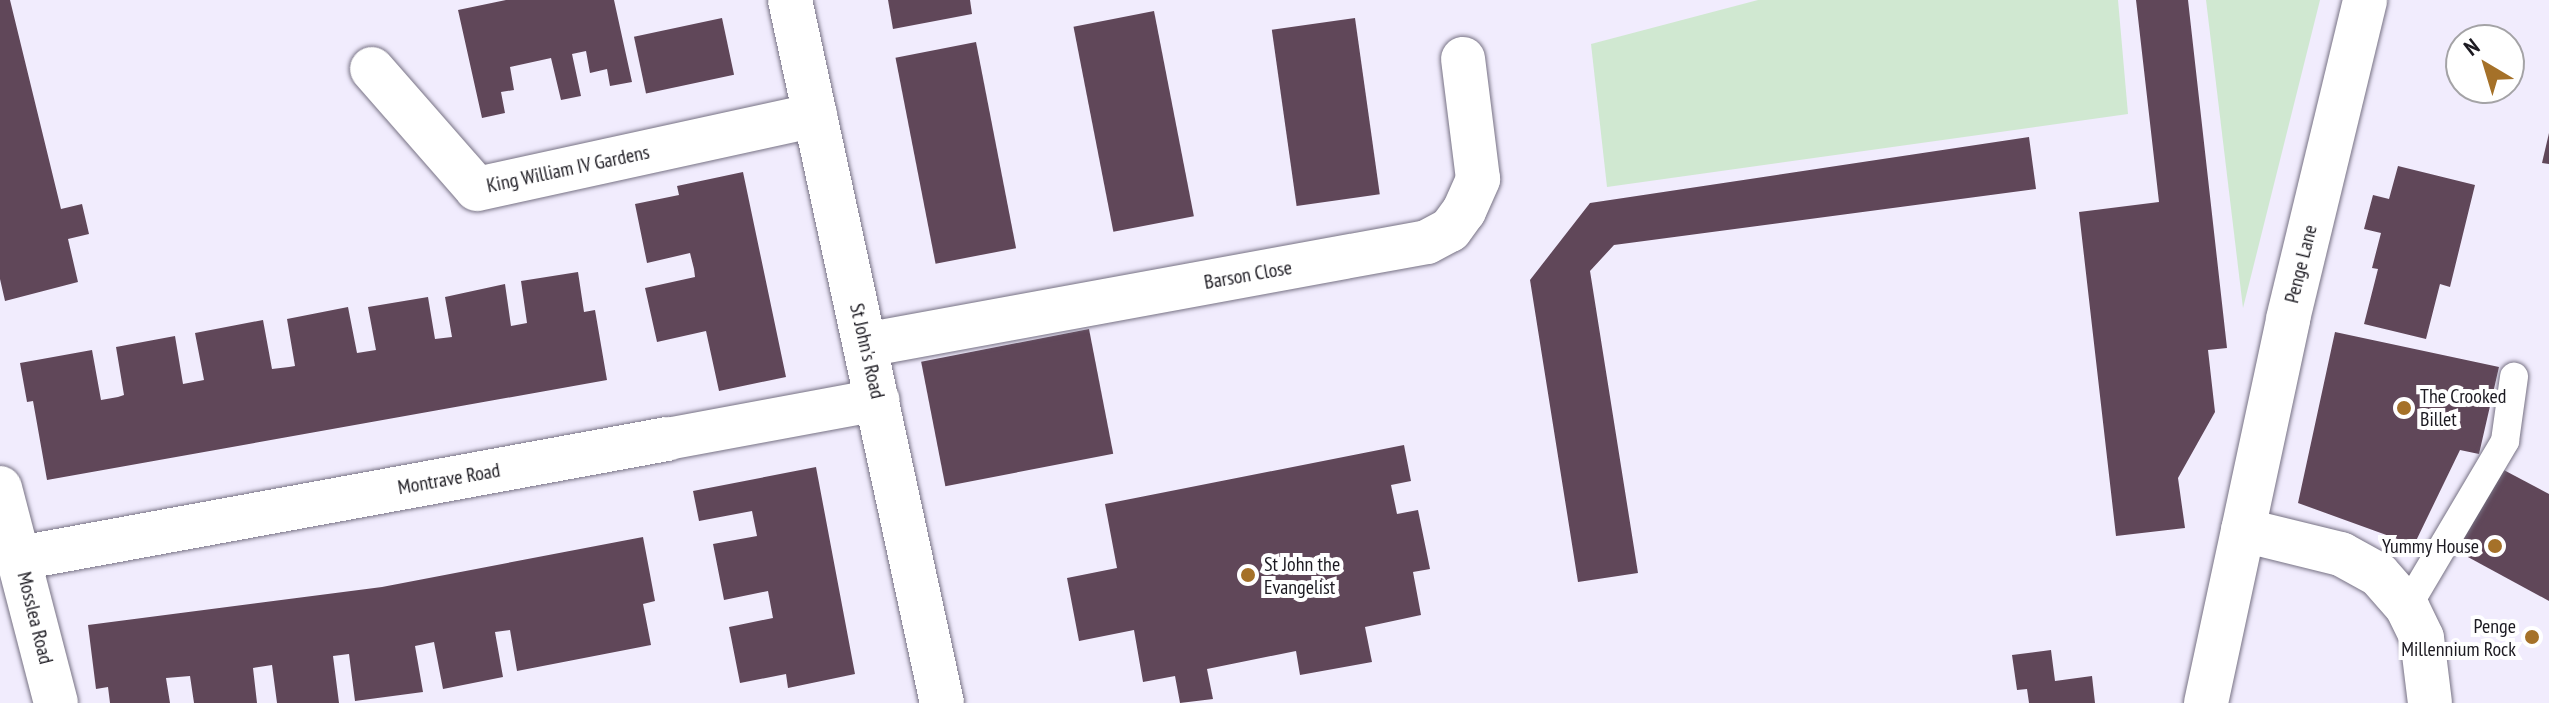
<!DOCTYPE html>
<style>
body{margin:0}
#map{position:relative;width:2549px;height:703px;overflow:hidden;background:#f1ecfd;font-family:"PT Sans Narrow",sans-serif}
div>[style]{position:absolute}
[style*='--x']{left:calc(var(--x)*1px);top:calc(var(--y)*1px);width:calc(var(--w)*1px);rotate:calc(var(--a)*1deg)}
.green>*{inset:0;background:#d0e8d1}
.building>*{inset:0;background:#604759;transform-origin:0 0}
.roads{filter:drop-shadow(0 0 2px #777284) drop-shadow(0 0 2px #777284)}
.service>*{height:28px;margin:-14px;padding:0 14px;transform-origin:14px;border-radius:14px;background:#fff}
.pedestrian>*{height:42px;margin:-21px;padding:0 21px;transform-origin:21px;border-radius:21px;background:#fff}
.minor>*{height:44px;margin:-22px;padding:0 22px;transform-origin:22px;border-radius:22px;background:#fff}
.tertiary>*{height:44px;margin:-22px;padding:0 22px;transform-origin:22px;border-radius:22px;background:#fff}
.dots>*{width:22px;height:22px;translate:-50% -50%;box-sizing:border-box;border:4px solid #fff;border-radius:50%}
span{translate:-50% -50%;white-space:nowrap;text-align:center;line-height:1.15;-webkit-text-stroke:8px #fff;paint-order:stroke}
.street-label{font-size:20px;color:#1c1a21}
.poi-label{font-size:20px;color:#1c1a21}
.left{translate:0 -50%;text-align:left}
.right{translate:-100% -50%;text-align:right}
.north{position:absolute;left:2445px;top:24px;width:80px;height:80px;box-sizing:border-box;background:#fff;border:2px solid #a4a3a6;border-radius:50%;rotate:322deg;font-size:22px;font-weight:700;line-height:32px;text-align:center;color:#1c1a21}
.north::after{content:'';display:block;margin:auto;width:28px;height:36px;background:#a57129;clip-path:polygon(50% 0,100% 100%,50% 72%,0 100%)}
</style>
<div id="map">
<div class="green">
<div style="clip-path:polygon(1758px 0,2118px 0,2128px 114px,1607px 187px,1591px 44px)"></div>
<div style="clip-path:polygon(2206px 0,2320px 0,2243px 308px)"></div>
</div>
<div class="building">
<div style="clip-path:polygon(0 0,10px 0,61px 209px,82px 204px,89px 234px,68px 239px,78px 282px,5px 301px,0 279px)"></div>
<div style="clip-path:polygon(506px 0,614px 0,632px 82px,610px 86px,607px 69px,590px 73px,586px 51px,572px 54px,581px 96px,561px 100px,551px 58px,510px 67px,514px 90px,501px 92px,505px 113px,482px 118px,458px 10px)"></div>
<div style="clip-path:polygon(888px 0,970px 0,972px 14px,893px 29px)"></div>
<div style="clip-path:polygon(2136px 0,2188px 0,2227px 348px,2208px 350px,2215px 412px,2178px 478px,2185px 528px,2116px 536px,2079px 212px,2159px 202px)"></div>
<div style="left:1154px;top:11px;width:209px;height:82px;rotate:79deg"></div>
<div style="left:722px;top:18px;width:58px;height:90px;rotate:78deg"></div>
<div style="left:1355px;top:18px;width:178px;height:84px;rotate:82deg"></div>
<div style="left:976px;top:42px;width:210px;height:82px;rotate:79deg"></div>
<div style="clip-path:polygon(2549px 133px,2549px 164px,2542px 163px)"></div>
<div style="clip-path:polygon(2029px 137px,2036px 189px,1614px 245px,1590px 271px,1638px 573px,1578px 582px,1530px 280px,1590px 203px)"></div>
<div style="clip-path:polygon(2398px 166px,2475px 185px,2450px 287px,2440px 284px,2426px 339px,2364px 324px,2378px 269px,2372px 268px,2381px 233px,2364px 229px,2373px 195px,2389px 199px)"></div>
<div style="clip-path:polygon(743px 172px,786px 377px,719px 391px,706px 331px,657px 342px,645px 288px,695px 277px,694px 269px,690px 253px,647px 263px,635px 204px,679px 195px,677px 186px)"></div>
<div style="clip-path:polygon(578px 272px,584px 312px,595px 310px,607px 380px,47px 480px,33px 401px,27px 402px,20px 363px,92px 350px,101px 400px,118px 397px,124px 395px,116px 347px,175px 336px,183px 384px,204px 380px,195px 333px,263px 320px,272px 369px,289px 367px,295px 366px,287px 319px,348px 307px,357px 353px,376px 350px,368px 307px,428px 297px,435px 339px,452px 337px,445px 297px,505px 284px,511px 326px,527px 323px,521px 281px)"></div>
<div style="left:1089px;top:329px;width:127px;height:171px;rotate:79deg"></div>
<div style="clip-path:polygon(2335px 332px,2499px 367px,2479px 454px,2460px 450px,2414px 545px,2298px 503px)"></div>
<div style="clip-path:polygon(1404px 445px,1411px 481px,1391px 485px,1397px 514px,1418px 510px,1430px 569px,1413px 572px,1421px 615px,1365px 627px,1372px 662px,1300px 675px,1296px 651px,1207px 669px,1213px 699px,1180px 703px,1175px 676px,1143px 682px,1134px 630px,1079px 641px,1067px 578px,1117px 568px,1105px 504px)"></div>
<div style="clip-path:polygon(816px 467px,855px 674px,788px 688px,786px 674px,740px 683px,729px 627px,773px 618px,768px 591px,724px 600px,713px 544px,757px 536px,752px 511px,699px 521px,693px 491px)"></div>
<div style="clip-path:polygon(2500px 468px,2549px 494px,2549px 601px,2455px 550px)"></div>
<div style="clip-path:polygon(643px 537px,655px 601px,643px 604px,651px 645px,517px 671px,510px 630px,495px 632px,503px 677px,443px 689px,434px 642px,415px 646px,423px 692px,355px 701px,349px 654px,333px 656px,339px 703px,277px 703px,272px 665px,253px 668px,257px 703px,194px 703px,190px 676px,166px 678px,170px 703px,110px 703px,108px 687px,96px 689px,88px 625px,382px 587px)"></div>
<div style="clip-path:polygon(2051px 650px,2055px 681px,2092px 676px,2095px 703px,2029px 703px,2027px 689px,2017px 690px,2012px 655px)"></div>
</div>
<div class="roads">
<div class="service">
<div style="--x:2407;--y:607;--w:193;--a:-59.4"></div>
<div style="--x:2505;--y:441;--w:65;--a:-82"></div>
</div>
<div class="pedestrian">
<div style="--x:667;--y:439;--w:215;--a:-10.5"></div>
</div>
<div class="minor">
<div style="--x:790;--y:0;--w:719;--a:77.8"></div>
<div style="--x:372;--y:69;--w:159;--a:48.8"></div>
<div style="--x:477;--y:189;--w:346;--a:-12.3"></div>
<div style="--x:865;--y:345;--w:571;--a:-10.39"></div>
<div style="--x:1427;--y:242;--w:26;--a:-28"></div>
<div style="--x:1450;--y:230;--w:24;--a:-54"></div>
<div style="--x:1464;--y:211;--w:35;--a:-66"></div>
<div style="--x:1478;--y:179;--w:121;--a:-97.1"></div>
<div style="--x:0;--y:488;--w:222;--a:75.4"></div>
<div style="--x:2243;--y:530;--w:101;--a:13.8"></div>
<div style="--x:2341;--y:554;--w:43;--a:28.9"></div>
<div style="--x:2379;--y:575;--w:43;--a:48.8"></div>
<div style="--x:2407;--y:607;--w:34;--a:64"></div>
<div style="--x:2422;--y:638;--w:65;--a:83"></div>
<div style="--x:20;--y:558;--w:658;--a:-10.42"></div>
</div>
<div class="tertiary">
<div style="--x:2206;--y:703;--w:393;--a:-77.9"></div>
<div style="--x:2288;--y:319;--w:328;--a:-76.4"></div>
</div>
</div>
<div class="dots">
<div style="left:2404px;top:408px;background:#a57129"></div>
<div style="left:2495px;top:546px;background:#a57129"></div>
<div style="left:1248px;top:575px;background:#a57129"></div>
<div style="left:2532px;top:637px;background:#a57129"></div>
</div>
<div class="street-label">
<span style="left:568px;top:169px;rotate:-12deg">King William IV Gardens</span>
<span style="left:2301px;top:264px;rotate:-76deg">Penge Lane</span>
<span style="left:1248px;top:275px;rotate:-10deg">Barson Close</span>
<span style="left:867px;top:351px;rotate:77deg">St John's Road</span>
<span style="left:449px;top:479px;rotate:-10deg">Montrave Road</span>
<span style="left:35px;top:618px;rotate:76deg">Mosslea Road</span>
</div>
<div class="poi-label">
<span class="left" style="left:2420px;top:408px">The Crooked<br>Billet</span>
<span class="right" style="left:2479px;top:546px">Yummy House</span>
<span class="left" style="left:1264px;top:576px">St John the<br>Evangelist</span>
<span class="right" style="left:2516px;top:638px">Penge<br>Millennium Rock</span>
</div>
<div class="north">N</div>
</div>
